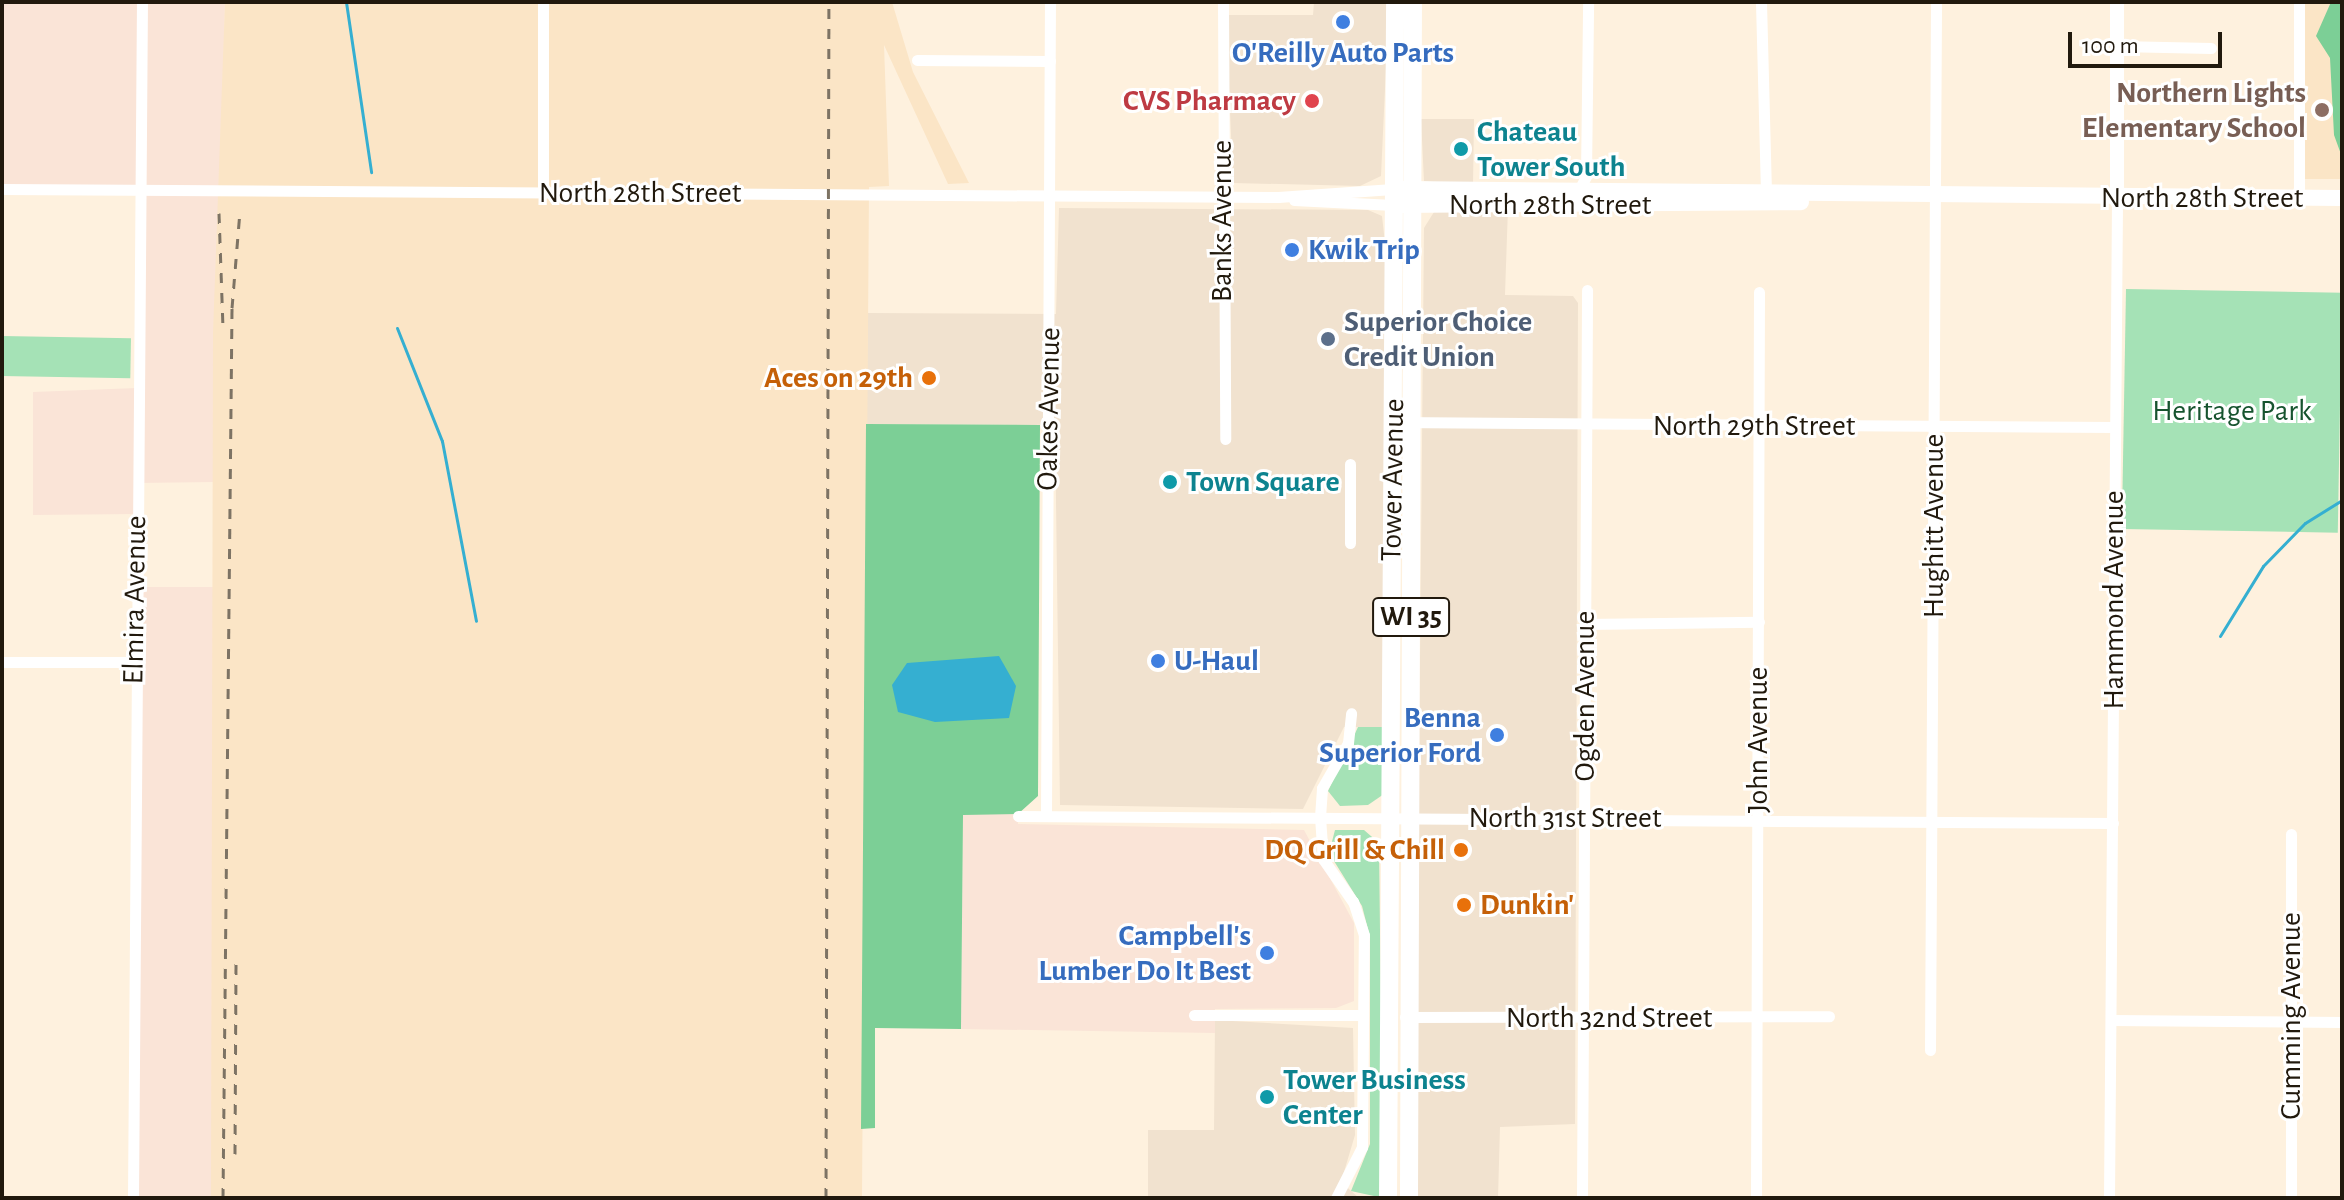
<!DOCTYPE html>
<style>
body{margin:0}
#map{position:relative;width:2344px;height:1200px;overflow:hidden;background:#fef1de;font-family:"Alegreya Sans",sans-serif}
div>[style]{position:absolute}
[style*='--x']{left:calc(var(--x)*1px);top:calc(var(--y)*1px);width:calc(var(--w)*1px);rotate:calc(var(--a)*1deg)}
.commercial>*{inset:0;background:#f1e2cf}
.industrial>*{inset:0;background:#fae4d7;transform-origin:0 0}
.built>*{inset:0;background:#fbe5c6;transform-origin:0 0}
.green>*{inset:0;background:#a5e2b6;transform-origin:0 0}
.forest>*{inset:0;background:#7ccf96}
.water>*{inset:0;background:#35afd1}
.stream>*{height:3px;margin:-1.5px;padding:0 1.5px;transform-origin:1.5px;border-radius:1.5px;background:#35afd1}
.minor>*{height:11px;margin:-5.5px;padding:0 5.5px;transform-origin:5.5px;border-radius:5.5px;background:#fff}
.tertiary>*{height:14px;margin:-7px;padding:0 7px;transform-origin:7px;border-radius:7px;background:#fff}
.secondary>*{height:16px;margin:-8px;padding:0 8px;transform-origin:8px;border-radius:8px;background:#fff}
.primary>*{height:18px;margin:-9px;padding:0 9px;transform-origin:9px;border-radius:9px;background:#fff}
.rail>*{height:3px;margin-top:-1.5px;transform-origin:0;background:repeating-linear-gradient(90deg,#7d7364 0 10px,transparent 0 20px)}
.dots>*{width:22px;height:22px;translate:-50% -50%;box-sizing:border-box;border:4px solid #fff;border-radius:50%}
span{translate:-50% -50%;white-space:nowrap;text-align:center;line-height:1.15;-webkit-text-stroke:6px #fff;paint-order:stroke}
.shield-label span{padding:2px 6px;background:#fff;border:2px solid;border-radius:6px;-webkit-text-stroke-width:0}
.shield-label{font-size:28px;color:#21190d;font-weight:700}
.shop-label{font-size:30px;color:#366cbe;font-weight:700}
.left{translate:0 -50%;text-align:left}
.right{translate:-100% -50%;text-align:right}
.education-label{font-size:30px;color:#785e54;font-weight:700}
.health-label{font-size:30px;color:#be3a42;font-weight:700}
.culture-label{font-size:30px;color:#0d838f;font-weight:700}
.street-label{font-size:30px;color:#21190d}
.service-label{font-size:30px;color:#4e5e75;font-weight:700}
.food-label{font-size:30px;color:#c56008;font-weight:700}
.park-label{font-size:30px;color:#17542f}
.frame{position:absolute;inset:0;border:4px solid #21190d;pointer-events:none}
.scale{position:absolute;left:2068px;top:32px;width:154px;height:36px;box-sizing:border-box;border:4px solid #21190d;border-top:0;padding-left:10px;font-size:24px;line-height:28px;white-space:nowrap;color:#21190d;-webkit-text-stroke:6px #fff;paint-order:stroke}
</style>
<div id="map">
<div class="commercial">
<div style="clip-path:polygon(1314px 2px,1389px 2px,1381px 176px,1360px 186px,1233px 183px,1226px 15px,1313px 15px)"></div>
<div style="clip-path:polygon(1421px 119px,1474px 119px,1473px 186px,1424px 181px)"></div>
<div style="clip-path:polygon(1508px 207px,1505px 295px,1573px 296px,1578px 303px,1575px 1124px,1500px 1127px,1498px 1198px,1415px 1198px,1424px 228px,1434px 212px)"></div>
<div style="clip-path:polygon(1059px 208px,1368px 210px,1382px 216px,1388px 270px,1385px 727px,1344px 727px,1303px 809px,1060px 805px,1055px 425px,866px 424px,868px 313px,1056px 314px)"></div>
<div style="clip-path:polygon(1215px 1020px,1353px 1028px,1355px 1135px,1341px 1182px,1359px 1198px,1148px 1198px,1148px 1130px,1214px 1130px)"></div>
</div>
<div class="industrial">
<div style="clip-path:polygon(2px 2px,225px 2px,214px 482px,137px 483px,136px 514px,33px 515px,33px 392px,137px 388px,140px 189px,2px 189px)"></div>
<div style="left:213px;top:587px;width:611px;height:78px;rotate:90deg"></div>
<div style="clip-path:polygon(963px 814px,1018px 814px,1018px 824px,1304px 830px,1354px 923px,1354px 1001px,1336px 1008px,1215px 1009px,1215px 1033px,961px 1029px)"></div>
</div>
<div class="built">
<div style="clip-path:polygon(225px 2px,892px 2px,913px 72px,969px 183px,948px 184px,884px 45px,889px 186px,869px 187px,862px 1198px,211px 1198px,213px 333px)"></div>
<div style="left:2303px;top:2px;width:39px;height:177px"></div>
</div>
<div class="green">
<div style="left:2126px;top:289px;width:216px;height:240px;rotate:1deg"></div>
<div style="left:2px;top:336px;width:129px;height:40px;rotate:1deg"></div>
<div style="clip-path:polygon(1358px 727px,1385px 727px,1384px 794px,1368px 805px,1340px 806px,1328px 791px)"></div>
<div style="clip-path:polygon(1335px 830px,1364px 830px,1379px 843px,1383px 1198px,1351px 1191px,1370px 1144px,1370px 937px,1362px 906px,1329px 853px)"></div>
</div>
<div class="forest">
<div style="clip-path:polygon(2331px 2px,2342px 2px,2342px 157px,2334px 135px,2330px 58px,2316px 36px)"></div>
<div style="clip-path:polygon(866px 424px,1040px 425px,1038px 796px,1018px 814px,963px 815px,961px 1029px,875px 1028px,875px 1128px,861px 1129px)"></div>
</div>
<div class="water">
<div style="clip-path:polygon(999px 656px,1016px 686px,1009px 718px,935px 722px,898px 712px,892px 685px,907px 663px)"></div>
</div>
<div class="stream">
<div style="--x:346;--y:2;--w:172;--a:81.6"></div>
<div style="--x:397;--y:328;--w:122;--a:68.3"></div>
<div style="--x:442;--y:441;--w:183;--a:79.3"></div>
<div style="--x:2220;--y:636;--w:82;--a:-58.4"></div>
<div style="--x:2263;--y:566;--w:60;--a:-45.7"></div>
<div style="--x:2305;--y:523;--w:44;--a:-31.9"></div>
</div>
<div class="minor">
<div style="--x:543;--y:2;--w:190;--a:90"></div>
<div style="--x:1223;--y:2;--w:437;--a:89.7"></div>
<div style="--x:1761;--y:2;--w:197;--a:88.5"></div>
<div style="--x:2118;--y:46;--w:93;--a:1.2"></div>
<div style="--x:917;--y:60;--w:133;--a:0.4"></div>
<div style="--x:2;--y:189;--w:1276;--a:0.36"></div>
<div style="--x:1278;--y:197;--w:115;--a:-4"></div>
<div style="--x:1577;--y:194;--w:20;--a:-63"></div>
<div style="--x:1586;--y:176;--w:174;--a:-89.3"></div>
<div style="--x:2299;--y:198;--w:196;--a:-90"></div>
<div style="--x:1294;--y:200;--w:99;--a:2.9"></div>
<div style="--x:1394;--y:422;--w:721;--a:0.4"></div>
<div style="--x:1350;--y:543;--w:79;--a:-90"></div>
<div style="--x:1585;--y:624;--w:174;--a:-0.7"></div>
<div style="--x:2;--y:662;--w:132;--a:0"></div>
<div style="--x:1018;--y:816;--w:1095;--a:0.37"></div>
<div style="--x:1046;--y:816;--w:814;--a:-89.72"></div>
<div style="--x:2291;--y:834;--w:364;--a:90"></div>
<div style="--x:1194;--y:1015;--w:169;--a:0"></div>
<div style="--x:1405;--y:1017;--w:424;--a:-0.1"></div>
<div style="--x:2111;--y:1020;--w:231;--a:0.5"></div>
<div style="--x:1930;--y:1050;--w:1048;--a:-89.67"></div>
<div style="--x:133;--y:1198;--w:1196;--a:-89.57"></div>
<div style="--x:1336;--y:1198;--w:57;--a:-63"></div>
<div style="--x:1362;--y:1147;--w:212;--a:-89.5"></div>
<div style="--x:1364;--y:935;--w:35;--a:-108"></div>
<div style="--x:1353;--y:902;--w:52;--a:-124.9"></div>
<div style="--x:1323;--y:859;--w:42;--a:-94.1"></div>
<div style="--x:1320;--y:817;--w:29;--a:-86"></div>
<div style="--x:1322;--y:788;--w:52;--a:-60"></div>
<div style="--x:1348;--y:743;--w:30;--a:-84"></div>
<div style="--x:1582;--y:1198;--w:908;--a:-89.68"></div>
<div style="--x:1756;--y:1198;--w:906;--a:-89.81"></div>
<div style="--x:2109;--y:1198;--w:1001;--a:-89.54"></div>
</div>
<div class="tertiary">
<div style="--x:2117;--y:197;--w:195;--a:-90"></div>
</div>
<div class="secondary">
<div style="--x:1403;--y:189;--w:939;--a:0.55"></div>
<div style="--x:1393;--y:205;--w:408;--a:-0.4"></div>
</div>
<div class="primary">
<div style="--x:1388;--y:1198;--w:1196;--a:-89.66"></div>
<div style="--x:1409;--y:1198;--w:1196;--a:-89.81"></div>
</div>
<div class="rail">
<div style="--x:219;--y:213;--w:116;--a:88"></div>
<div style="--x:235;--y:1154;--w:192;--a:-89.7"></div>
<div style="--x:223;--y:1198;--w:890;--a:-89.42"></div>
<div style="--x:232;--y:308;--w:97;--a:-85.3"></div>
<div style="--x:826;--y:1198;--w:1196;--a:-89.86"></div>
</div>
<div class="dots">
<div style="left:1343px;top:22px;background:#3f7fe0"></div>
<div style="left:1312px;top:101px;background:#e0444e"></div>
<div style="left:2322px;top:110px;background:#8d6e63"></div>
<div style="left:1461px;top:149px;background:#0f9aa8"></div>
<div style="left:1292px;top:250px;background:#3f7fe0"></div>
<div style="left:1328px;top:339px;background:#5c6f8a"></div>
<div style="left:929px;top:378px;background:#e8710a"></div>
<div style="left:1170px;top:482px;background:#0f9aa8"></div>
<div style="left:1158px;top:661px;background:#3f7fe0"></div>
<div style="left:1497px;top:735px;background:#3f7fe0"></div>
<div style="left:1461px;top:850px;background:#e8710a"></div>
<div style="left:1464px;top:905px;background:#e8710a"></div>
<div style="left:1267px;top:953px;background:#3f7fe0"></div>
<div style="left:1267px;top:1097px;background:#0f9aa8"></div>
</div>
<div class="shield-label">
<span style="left:1411px;top:617px">WI 35</span>
</div>
<div class="shop-label">
<span style="left:1343px;top:53px">O'Reilly Auto Parts</span>
<span class="left" style="left:1308px;top:250px">Kwik Trip</span>
<span class="left" style="left:1174px;top:661px">U-Haul</span>
<span class="right" style="left:1481px;top:735px">Benna<br>Superior Ford</span>
<span class="right" style="left:1251px;top:953px">Campbell's<br>Lumber Do It Best</span>
</div>
<div class="education-label">
<span class="right" style="left:2306px;top:110px">Northern Lights<br>Elementary School</span>
</div>
<div class="health-label">
<span class="right" style="left:1296px;top:101px">CVS Pharmacy</span>
</div>
<div class="culture-label">
<span class="left" style="left:1477px;top:149px">Chateau<br>Tower South</span>
<span class="left" style="left:1186px;top:482px">Town Square</span>
<span class="left" style="left:1283px;top:1097px">Tower Business<br>Center</span>
</div>
<div class="street-label">
<span style="left:640px;top:193px">North 28th Street</span>
<span style="left:2202px;top:198px">North 28th Street</span>
<span style="left:1550px;top:205px">North 28th Street</span>
<span style="left:1222px;top:221px;rotate:-90deg">Banks Avenue</span>
<span style="left:1049px;top:409px;rotate:-89deg">Oakes Avenue</span>
<span style="left:1754px;top:426px">North 29th Street</span>
<span style="left:1393px;top:480px;rotate:-89deg">Tower Avenue</span>
<span style="left:1934px;top:526px;rotate:-90deg">Hughitt Avenue</span>
<span style="left:135px;top:600px;rotate:-89deg">Elmira Avenue</span>
<span style="left:2114px;top:600px;rotate:-90deg">Hammond Avenue</span>
<span style="left:1585px;top:696px;rotate:-90deg">Ogden Avenue</span>
<span style="left:1758px;top:740px;rotate:-90deg">John Avenue</span>
<span style="left:1565px;top:818px">North 31st Street</span>
<span style="left:2291px;top:1016px;rotate:-90deg">Cumming Avenue</span>
<span style="left:1609px;top:1018px">North 32nd Street</span>
</div>
<div class="service-label">
<span class="left" style="left:1344px;top:339px">Superior Choice<br>Credit Union</span>
</div>
<div class="food-label">
<span class="right" style="left:913px;top:378px">Aces on 29th</span>
<span class="right" style="left:1445px;top:850px">DQ Grill &amp; Chill</span>
<span class="left" style="left:1480px;top:905px">Dunkin'</span>
</div>
<div class="park-label">
<span style="left:2232px;top:411px">Heritage Park</span>
</div>
<div class="frame"></div>
<div class="scale">100 m</div>
</div>
